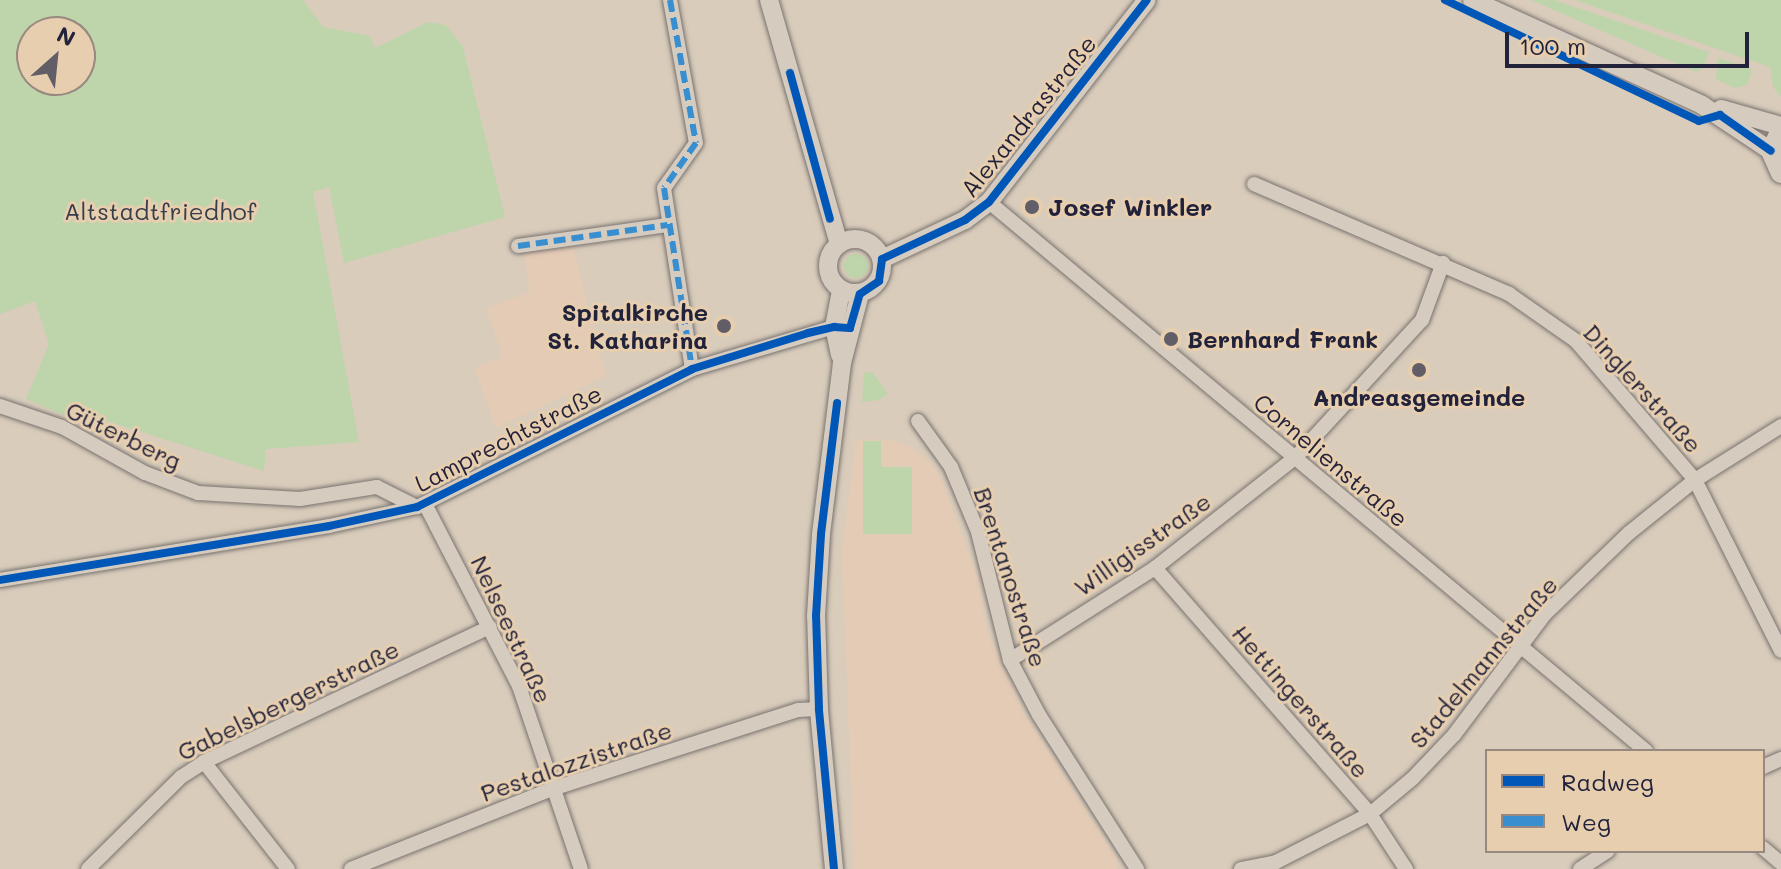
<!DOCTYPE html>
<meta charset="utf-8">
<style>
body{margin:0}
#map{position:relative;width:1781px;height:869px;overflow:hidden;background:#d9ccbb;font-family:Mali,sans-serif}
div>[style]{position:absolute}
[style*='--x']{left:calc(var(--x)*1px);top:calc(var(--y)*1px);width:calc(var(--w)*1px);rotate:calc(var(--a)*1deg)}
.built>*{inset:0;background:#e4cbb6}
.green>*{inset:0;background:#bed4aa}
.round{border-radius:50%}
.roads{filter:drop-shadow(0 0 2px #797370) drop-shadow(0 0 2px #797370)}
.minor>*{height:14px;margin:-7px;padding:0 7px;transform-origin:7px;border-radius:7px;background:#d5cbbf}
.tertiary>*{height:18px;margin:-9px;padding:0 9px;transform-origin:9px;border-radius:9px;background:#d5cbbf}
.tertiary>.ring{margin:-9px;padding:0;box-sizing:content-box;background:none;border:18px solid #d5cbbf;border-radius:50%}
.secondary>*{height:20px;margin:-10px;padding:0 10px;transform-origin:10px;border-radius:10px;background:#d5cbbf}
.quiet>*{height:6px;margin-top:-3px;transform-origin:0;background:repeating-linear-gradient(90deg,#398ed0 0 12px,transparent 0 18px)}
.cycleway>*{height:8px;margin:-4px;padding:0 4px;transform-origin:4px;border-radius:4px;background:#0057b8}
.dots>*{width:22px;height:22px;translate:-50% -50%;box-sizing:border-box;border:4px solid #e6ceae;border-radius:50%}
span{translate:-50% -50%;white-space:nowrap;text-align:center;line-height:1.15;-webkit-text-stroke:6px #e6ceae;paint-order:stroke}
.street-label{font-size:24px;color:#22223b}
.poi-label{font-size:24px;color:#22223b;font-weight:700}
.left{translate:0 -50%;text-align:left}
.right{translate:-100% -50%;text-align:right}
.park-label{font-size:24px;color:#363e4a}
.legend{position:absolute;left:1485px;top:749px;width:280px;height:104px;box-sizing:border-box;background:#e6ceae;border:2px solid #988980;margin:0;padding:10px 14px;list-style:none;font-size:24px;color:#22223b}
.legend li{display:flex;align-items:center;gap:16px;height:40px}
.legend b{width:40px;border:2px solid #988980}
.north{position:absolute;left:16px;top:16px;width:80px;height:80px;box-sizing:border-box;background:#e6ceae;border:2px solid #988980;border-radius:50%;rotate:27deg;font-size:22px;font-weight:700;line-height:32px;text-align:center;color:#22223b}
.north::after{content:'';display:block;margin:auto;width:28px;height:36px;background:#625e68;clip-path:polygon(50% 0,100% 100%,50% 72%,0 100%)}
.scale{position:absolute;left:1505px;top:32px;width:244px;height:36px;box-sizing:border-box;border:4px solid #22223b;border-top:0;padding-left:10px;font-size:24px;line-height:28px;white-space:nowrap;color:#22223b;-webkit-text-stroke:6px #e6ceae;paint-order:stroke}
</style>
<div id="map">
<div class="built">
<div style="clip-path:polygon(573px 245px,606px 376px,496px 428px,474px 368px,503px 357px,486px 308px,530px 292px,524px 252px)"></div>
<div style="clip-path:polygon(856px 439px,894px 440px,910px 447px,928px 460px,940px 476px,978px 578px,987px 630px,995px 649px,1025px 715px,1117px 859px,1117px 869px,854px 869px,842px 551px)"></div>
</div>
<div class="green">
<div style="clip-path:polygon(evenodd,0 0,303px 0,323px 27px,370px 36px,375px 48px,428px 22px,446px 25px,463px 47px,505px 217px,344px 263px,329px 187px,313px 192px,359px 442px,266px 449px,264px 471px,107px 421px,102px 431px,26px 399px,49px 344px,35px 301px,0 314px,0 0,32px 32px,80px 32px,80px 80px,32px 80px,32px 32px)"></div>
<div style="clip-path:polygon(1531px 0,1554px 0,1709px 52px,1703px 68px,1696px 72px)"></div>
<div style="clip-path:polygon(1575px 0,1781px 0,1781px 97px,1773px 87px,1770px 67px)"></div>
<div style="clip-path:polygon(1718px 58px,1752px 69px,1747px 85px,1735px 88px,1716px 79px)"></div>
<div class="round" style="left:844px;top:254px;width:24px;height:24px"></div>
<div style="clip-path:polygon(872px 372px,888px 394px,879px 400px,862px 402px,864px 373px)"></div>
<div style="clip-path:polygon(863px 441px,881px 441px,881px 467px,912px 467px,912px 534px,863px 534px)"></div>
</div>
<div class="roads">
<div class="minor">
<div style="--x:670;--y:0;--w:145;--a:79.7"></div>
<div style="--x:696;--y:143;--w:55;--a:125.4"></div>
<div style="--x:664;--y:188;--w:183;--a:81.2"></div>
<div style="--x:1254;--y:184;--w:278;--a:23.3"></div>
<div style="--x:1509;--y:294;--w:82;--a:35"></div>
<div style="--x:1576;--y:341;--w:183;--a:49.4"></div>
<div style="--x:1695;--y:480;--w:191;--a:63.3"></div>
<div style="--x:989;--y:202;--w:856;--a:39.88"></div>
<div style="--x:518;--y:246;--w:151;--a:-8"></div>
<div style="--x:0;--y:406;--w:65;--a:18.7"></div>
<div style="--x:62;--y:427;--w:95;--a:29"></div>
<div style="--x:145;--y:473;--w:57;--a:20.7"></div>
<div style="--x:198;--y:493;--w:102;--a:3.4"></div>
<div style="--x:300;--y:499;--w:78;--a:-8.9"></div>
<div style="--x:377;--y:487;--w:45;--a:26.6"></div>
<div style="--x:918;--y:421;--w:57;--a:54.3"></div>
<div style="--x:951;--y:467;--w:70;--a:67.4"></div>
<div style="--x:978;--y:532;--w:132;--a:76"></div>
<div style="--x:1010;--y:660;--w:62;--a:62.2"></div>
<div style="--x:1039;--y:715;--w:183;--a:57.5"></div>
<div style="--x:425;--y:504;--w:205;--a:62.7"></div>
<div style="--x:519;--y:686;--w:193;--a:71.3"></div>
<div style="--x:1155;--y:568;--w:327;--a:48.8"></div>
<div style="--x:1370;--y:814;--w:66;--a:56.8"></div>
<div style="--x:0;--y:580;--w:333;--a:-9.3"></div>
<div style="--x:329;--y:526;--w:90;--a:-12.2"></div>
<div style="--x:417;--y:507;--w:308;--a:-26.6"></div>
<div style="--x:692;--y:369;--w:148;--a:-16.5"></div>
<div style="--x:1010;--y:660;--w:172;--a:-32.4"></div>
<div style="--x:1155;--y:568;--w:178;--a:-38.2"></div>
<div style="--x:1295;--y:458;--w:188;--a:-47.4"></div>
<div style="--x:1422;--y:320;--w:61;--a:-69.8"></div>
<div style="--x:204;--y:762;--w:136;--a:51.9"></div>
<div style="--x:1763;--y:767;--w:20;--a:-24"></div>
<div style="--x:1763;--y:848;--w:23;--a:40"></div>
<div style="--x:88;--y:869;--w:131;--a:-44.7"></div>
<div style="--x:181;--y:777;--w:27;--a:-33"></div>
<div style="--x:204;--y:762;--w:316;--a:-25.3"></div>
<div style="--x:351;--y:869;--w:216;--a:-21.7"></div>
<div style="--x:552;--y:789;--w:258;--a:-17.8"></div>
<div style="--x:798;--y:710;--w:21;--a:-3"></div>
<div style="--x:1241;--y:869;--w:36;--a:-11"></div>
<div style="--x:1276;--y:862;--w:106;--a:-27.1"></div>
<div style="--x:1370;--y:814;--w:56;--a:-39.9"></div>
<div style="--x:1413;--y:778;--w:59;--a:-46.4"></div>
<div style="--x:1454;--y:735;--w:151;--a:-53.1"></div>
<div style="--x:1545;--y:614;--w:117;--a:-44"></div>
<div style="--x:1629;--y:533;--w:85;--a:-38.8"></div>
<div style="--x:1695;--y:480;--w:102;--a:-32.1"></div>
<div style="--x:1580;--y:869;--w:33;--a:-33"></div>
</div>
<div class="tertiary">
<div style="--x:769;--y:0;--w:254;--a:74"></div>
<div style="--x:1472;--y:0;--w:253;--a:24.5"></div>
<div style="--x:1702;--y:105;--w:83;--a:33.7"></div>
<div style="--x:1721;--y:109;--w:62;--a:15.8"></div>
<div class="ring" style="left:828px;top:239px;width:36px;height:36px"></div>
<div style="--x:882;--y:259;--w:92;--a:-25.2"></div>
<div style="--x:965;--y:220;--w:30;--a:-37"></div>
<div style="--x:989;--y:202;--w:256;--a:-52"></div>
<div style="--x:840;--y:355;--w:29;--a:-102"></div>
<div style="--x:834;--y:327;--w:38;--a:-79"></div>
<div style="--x:834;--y:869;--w:161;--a:-95.4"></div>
<div style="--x:819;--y:709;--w:93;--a:-91.8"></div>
<div style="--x:816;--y:616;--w:82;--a:-86.5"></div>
<div style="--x:821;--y:534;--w:172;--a:-83"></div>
<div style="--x:842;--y:363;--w:71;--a:-75.4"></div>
</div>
<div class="secondary">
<div style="--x:1781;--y:130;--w:23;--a:115"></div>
<div style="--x:1771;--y:151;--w:24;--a:66"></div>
</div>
</div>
<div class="quiet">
<div style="--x:670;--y:0;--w:145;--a:79.7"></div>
<div style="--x:696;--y:143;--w:55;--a:125.4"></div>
<div style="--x:664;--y:188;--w:183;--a:81.2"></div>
<div style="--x:518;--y:246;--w:151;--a:-8"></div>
</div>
<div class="cycleway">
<div style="--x:1445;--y:0;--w:281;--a:25.5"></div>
<div style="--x:1699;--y:121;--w:22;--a:-16"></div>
<div style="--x:1720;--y:115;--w:62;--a:35.2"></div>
<div style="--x:790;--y:73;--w:151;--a:74.7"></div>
<div style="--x:0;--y:580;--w:333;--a:-9.3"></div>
<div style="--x:329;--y:526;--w:90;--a:-12.2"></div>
<div style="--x:417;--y:507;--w:308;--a:-26.6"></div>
<div style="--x:692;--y:369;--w:121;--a:-17.2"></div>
<div style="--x:808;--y:333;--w:27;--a:-13"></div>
<div style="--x:834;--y:327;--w:16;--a:4"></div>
<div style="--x:850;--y:328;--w:35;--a:-74"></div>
<div style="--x:860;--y:294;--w:23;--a:-34"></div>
<div style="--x:879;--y:281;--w:22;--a:-82"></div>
<div style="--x:882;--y:259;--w:92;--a:-25.2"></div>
<div style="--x:965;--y:220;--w:30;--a:-37"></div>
<div style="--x:989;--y:202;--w:256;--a:-52"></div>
<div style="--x:834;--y:869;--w:161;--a:-95.4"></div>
<div style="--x:819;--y:709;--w:93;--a:-91.8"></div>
<div style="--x:816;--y:616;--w:82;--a:-86.5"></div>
<div style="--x:821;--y:534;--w:132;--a:-83"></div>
</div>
<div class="dots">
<div style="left:1032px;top:207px;background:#625e68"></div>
<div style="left:724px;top:326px;background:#625e68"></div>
<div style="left:1171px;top:339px;background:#625e68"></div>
<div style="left:1419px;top:370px;background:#625e68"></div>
</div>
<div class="street-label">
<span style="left:1028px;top:116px;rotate:-51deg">Alexandrastraße</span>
<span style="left:1643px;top:388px;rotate:48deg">Dinglerstraße</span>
<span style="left:124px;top:435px;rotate:26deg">Güterberg</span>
<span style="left:508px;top:438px;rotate:-27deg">Lamprechtstraße</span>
<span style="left:1331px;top:460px;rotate:40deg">Cornelienstraße</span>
<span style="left:1142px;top:544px;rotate:-35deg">Willigisstraße</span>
<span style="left:1011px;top:577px;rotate:72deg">Brentanostraße</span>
<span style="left:512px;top:629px;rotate:65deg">Nelseestraße</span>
<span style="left:1483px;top:662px;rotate:-50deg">Stadelmannstraße</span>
<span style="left:288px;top:700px;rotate:-26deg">Gabelsbergerstraße</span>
<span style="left:1301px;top:701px;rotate:49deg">Hettingerstraße</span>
<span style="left:576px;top:761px;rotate:-19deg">Pestalozzistraße</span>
</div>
<div class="poi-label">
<span class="left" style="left:1048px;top:207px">Josef Winkler</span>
<span class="right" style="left:708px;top:326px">Spitalkirche<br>St. Katharina</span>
<span class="left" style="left:1187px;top:339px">Bernhard Frank</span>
<span style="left:1419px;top:397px">Andreasgemeinde</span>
</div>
<div class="park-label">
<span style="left:160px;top:211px">Altstadtfriedhof</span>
</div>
<ul class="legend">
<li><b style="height:10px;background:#0057b8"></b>Radweg</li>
<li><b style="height:10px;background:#398ed0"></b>Weg</li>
</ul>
<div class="north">N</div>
<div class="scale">100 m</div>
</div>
